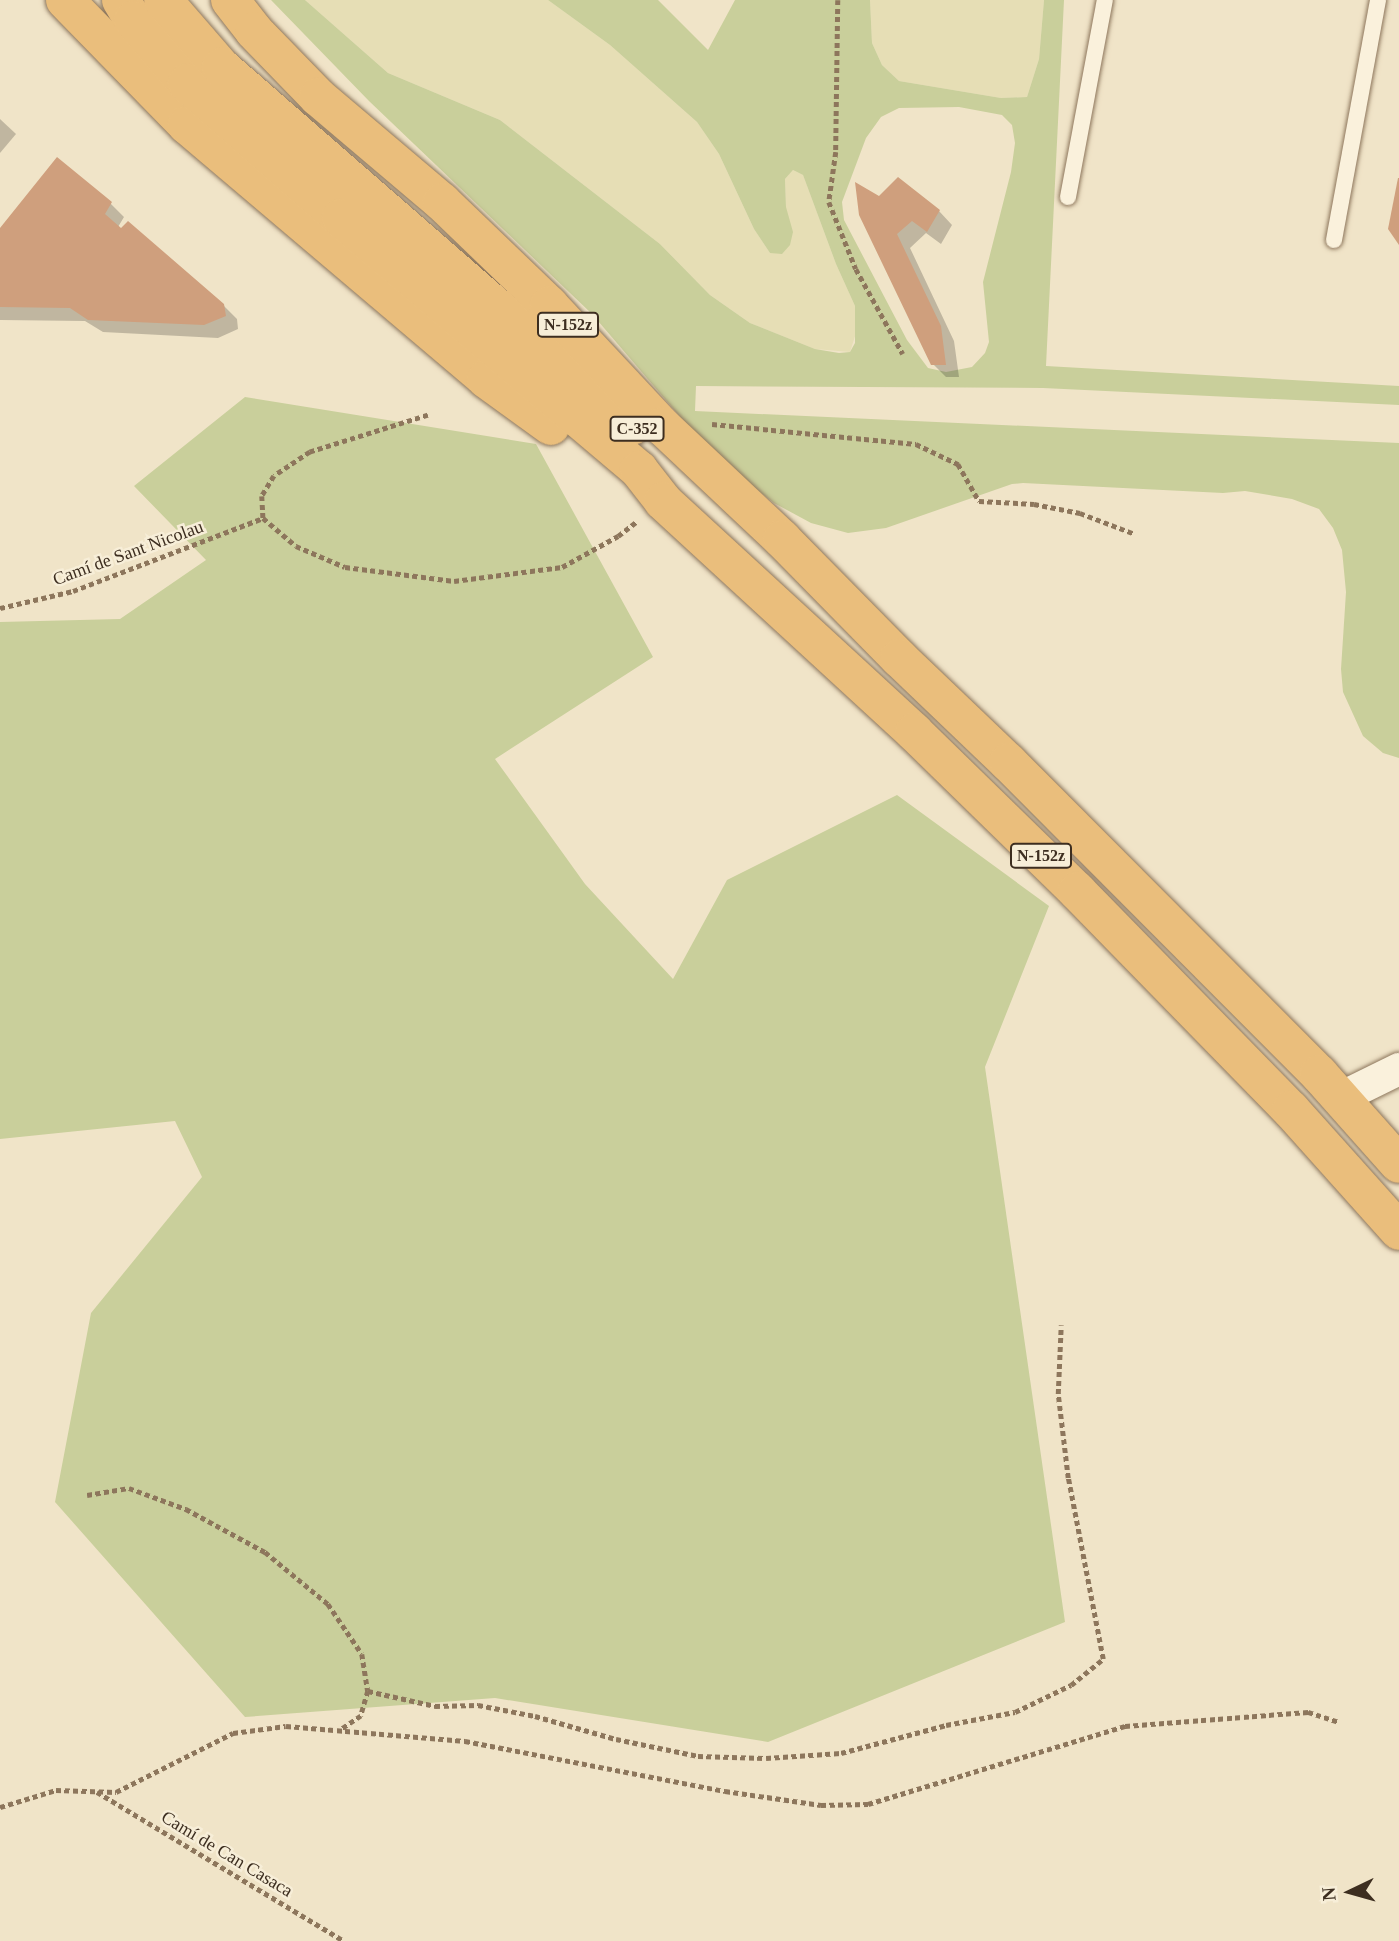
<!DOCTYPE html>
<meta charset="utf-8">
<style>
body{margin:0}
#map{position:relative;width:1399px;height:1941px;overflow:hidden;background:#f0e4c8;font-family:Georgia,serif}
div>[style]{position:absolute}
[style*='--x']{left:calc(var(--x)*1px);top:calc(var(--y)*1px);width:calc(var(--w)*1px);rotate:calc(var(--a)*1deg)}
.farmland>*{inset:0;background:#e6deb5}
.green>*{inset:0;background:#c9cf9b}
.shadow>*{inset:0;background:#0003}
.building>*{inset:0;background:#cf9f7d}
.path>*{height:4.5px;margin-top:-2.25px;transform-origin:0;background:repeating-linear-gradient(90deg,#8d765c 0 5px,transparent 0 8.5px)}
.roads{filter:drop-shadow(0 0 2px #8d765c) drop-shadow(0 0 2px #8d765c)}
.service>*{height:16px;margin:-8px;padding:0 8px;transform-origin:8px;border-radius:8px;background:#faf1dc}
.minor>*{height:32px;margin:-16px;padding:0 16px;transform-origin:16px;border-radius:16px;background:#faf1dc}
.trunk>*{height:38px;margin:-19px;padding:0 19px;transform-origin:19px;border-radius:19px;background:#eabe7c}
span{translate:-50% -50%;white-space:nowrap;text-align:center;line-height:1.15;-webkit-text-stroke:5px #f7eed8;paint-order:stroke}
.shield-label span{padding:2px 5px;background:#f7eed8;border:2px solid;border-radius:5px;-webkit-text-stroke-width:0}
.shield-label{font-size:16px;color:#3d2e20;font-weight:700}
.street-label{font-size:18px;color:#3d2e20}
.north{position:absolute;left:1315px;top:1857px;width:70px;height:70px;-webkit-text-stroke:5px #f7eed8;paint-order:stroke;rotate:265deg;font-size:19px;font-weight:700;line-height:28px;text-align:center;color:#3d2e20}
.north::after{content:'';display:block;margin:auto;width:24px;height:32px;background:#3d2e20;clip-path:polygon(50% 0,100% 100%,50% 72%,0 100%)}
</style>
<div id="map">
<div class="farmland">
<div style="clip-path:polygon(305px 0,548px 0,610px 45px,697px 122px,719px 154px,754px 229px,770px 253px,786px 207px,785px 179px,793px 170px,803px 175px,836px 264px,855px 306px,857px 330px,850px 352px,815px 349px,750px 323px,710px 295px,660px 244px,500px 120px,388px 73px)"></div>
<div style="clip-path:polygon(870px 0,1044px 0,1039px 59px,1027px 97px,1001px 98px,899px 81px,882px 65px,872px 43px)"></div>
</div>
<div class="green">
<div style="clip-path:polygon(evenodd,271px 0,305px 0,388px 73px,500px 120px,660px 244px,710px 295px,750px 323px,815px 349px,839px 353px,850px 352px,855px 343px,855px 306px,836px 264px,803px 175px,793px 170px,785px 179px,786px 207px,793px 232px,790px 245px,782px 254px,770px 253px,754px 229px,719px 154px,697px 122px,610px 45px,548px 0,658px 0,708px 50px,735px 0,870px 0,872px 43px,882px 65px,899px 81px,1001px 98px,1027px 97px,1039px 59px,1044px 0,1064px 0,1046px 366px,1399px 386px,1399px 405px,1043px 388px,696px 386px,695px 411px,1399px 443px,1399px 758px,1383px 753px,1363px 736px,1343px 692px,1341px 669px,1346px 592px,1342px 550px,1333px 528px,1319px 509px,1292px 499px,1245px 491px,1223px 493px,1023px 483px,1012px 484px,886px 528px,848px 533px,811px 523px,774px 503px,713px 455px,592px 314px,369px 101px,271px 0,959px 107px,1002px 115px,1012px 125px,1015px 143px,1011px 172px,983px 282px,989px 342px,985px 353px,972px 367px,946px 372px,928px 368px,907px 340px,844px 220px,842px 202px,866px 138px,881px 117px,899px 108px,959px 107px)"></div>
<div style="clip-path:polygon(245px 397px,536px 444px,653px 657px,495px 759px,585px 884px,673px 979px,727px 880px,897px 795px,1049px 906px,985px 1067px,1065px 1622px,768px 1742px,495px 1698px,245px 1717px,55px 1502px,91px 1313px,202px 1177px,175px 1121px,0 1139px,0 622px,120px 619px,206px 560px,134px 486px)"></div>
</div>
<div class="shadow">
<div style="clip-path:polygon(0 119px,16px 134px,0 153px)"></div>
<div style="clip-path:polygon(880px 199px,939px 211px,952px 225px,941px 244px,926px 233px,910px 248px,954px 341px,959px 377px,946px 377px,933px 364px)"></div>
<div style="clip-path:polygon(110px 203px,124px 217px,118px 227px,223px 305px,237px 319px,238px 329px,218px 338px,103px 332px,85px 321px,0 320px,0 231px)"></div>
</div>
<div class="building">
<div style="clip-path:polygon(57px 157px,112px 202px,105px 214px,121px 228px,128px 221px,224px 304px,226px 316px,204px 325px,88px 320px,70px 308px,0 307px,0 228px)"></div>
<div style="clip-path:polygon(898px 177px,940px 210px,927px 232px,912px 221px,897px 234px,941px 326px,946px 365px,931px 365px,859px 215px,855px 182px,879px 196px)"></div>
<div style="clip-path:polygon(1398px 178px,1399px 178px,1399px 245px,1388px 229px)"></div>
</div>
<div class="path">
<div style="--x:838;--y:0;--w:152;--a:90.8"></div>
<div style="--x:836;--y:152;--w:50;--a:98"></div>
<div style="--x:829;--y:202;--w:72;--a:68.1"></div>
<div style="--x:856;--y:269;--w:97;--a:61.1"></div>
<div style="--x:428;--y:415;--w:124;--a:162.6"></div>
<div style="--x:310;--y:452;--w:43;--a:146.3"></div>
<div style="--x:274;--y:476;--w:23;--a:121"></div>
<div style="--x:262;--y:496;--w:22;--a:87"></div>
<div style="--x:263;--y:518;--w:43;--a:40.3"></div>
<div style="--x:296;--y:546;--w:53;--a:23.2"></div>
<div style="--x:345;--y:567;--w:110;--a:7.3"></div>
<div style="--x:454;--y:581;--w:109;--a:-7.4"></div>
<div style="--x:562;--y:567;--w:64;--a:-29"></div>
<div style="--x:618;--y:536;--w:24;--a:-38"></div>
<div style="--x:712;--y:424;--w:205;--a:5.6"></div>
<div style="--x:916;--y:444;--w:47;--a:25.5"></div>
<div style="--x:958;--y:464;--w:43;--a:60.4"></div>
<div style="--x:979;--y:501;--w:55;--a:3.1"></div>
<div style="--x:1034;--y:504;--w:47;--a:11.1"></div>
<div style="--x:1080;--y:513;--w:59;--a:20.9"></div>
<div style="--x:0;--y:608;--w:75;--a:-13.1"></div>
<div style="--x:73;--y:591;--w:204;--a:-21"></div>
<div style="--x:87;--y:1495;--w:43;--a:-9.5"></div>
<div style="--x:129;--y:1488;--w:61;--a:20.2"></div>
<div style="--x:186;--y:1509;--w:90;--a:28.6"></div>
<div style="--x:265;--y:1552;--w:82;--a:39.5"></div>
<div style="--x:328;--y:1604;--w:60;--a:55.8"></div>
<div style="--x:362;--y:1654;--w:37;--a:81"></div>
<div style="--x:368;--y:1691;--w:26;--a:106"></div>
<div style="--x:361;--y:1716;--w:25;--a:146"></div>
<div style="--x:368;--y:1691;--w:69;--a:12.6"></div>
<div style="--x:435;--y:1706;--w:43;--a:-1.3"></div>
<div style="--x:478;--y:1705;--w:58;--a:10.9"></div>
<div style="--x:535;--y:1716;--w:84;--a:15.9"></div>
<div style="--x:616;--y:1739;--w:84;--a:11.7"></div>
<div style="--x:698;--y:1756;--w:68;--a:1.7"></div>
<div style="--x:766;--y:1758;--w:75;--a:-3.8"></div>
<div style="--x:841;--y:1753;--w:109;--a:-14.9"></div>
<div style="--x:946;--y:1725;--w:70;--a:-10.7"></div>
<div style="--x:1015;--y:1712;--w:62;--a:-25.7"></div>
<div style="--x:1071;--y:1685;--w:41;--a:-39.1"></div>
<div style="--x:1103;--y:1659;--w:184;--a:-100.9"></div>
<div style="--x:1068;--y:1478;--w:85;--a:-96.8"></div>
<div style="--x:1058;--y:1394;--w:69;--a:-87.5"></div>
<div style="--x:97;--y:1792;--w:288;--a:31.1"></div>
<div style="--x:0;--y:1807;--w:59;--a:-16.9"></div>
<div style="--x:56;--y:1790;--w:60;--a:1.9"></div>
<div style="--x:116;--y:1792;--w:131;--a:-26.8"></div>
<div style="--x:233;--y:1733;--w:53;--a:-7.5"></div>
<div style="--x:286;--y:1726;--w:180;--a:4.8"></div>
<div style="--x:465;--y:1741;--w:265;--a:10.9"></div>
<div style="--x:725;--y:1791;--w:97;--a:8.3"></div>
<div style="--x:821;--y:1805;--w:47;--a:-1.2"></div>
<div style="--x:868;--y:1804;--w:269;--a:-16.9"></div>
<div style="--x:1125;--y:1726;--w:184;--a:-4.4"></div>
<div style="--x:1308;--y:1712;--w:33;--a:18"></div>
</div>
<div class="roads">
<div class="service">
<div style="--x:1068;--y:197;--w:200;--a:-79.4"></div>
<div style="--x:1334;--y:240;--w:244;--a:-79.6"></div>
</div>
<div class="minor">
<div style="--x:1340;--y:1098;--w:66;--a:-26.2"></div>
</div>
<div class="trunk">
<div style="--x:65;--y:0;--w:175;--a:45.7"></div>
<div style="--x:187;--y:125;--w:392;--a:40.3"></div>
<div style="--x:486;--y:379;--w:80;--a:35.9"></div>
<div style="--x:121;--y:0;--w:23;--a:59"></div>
<div style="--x:133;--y:20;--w:83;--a:49.4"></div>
<div style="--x:187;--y:83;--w:205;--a:41.2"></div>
<div style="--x:341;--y:218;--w:390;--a:40.2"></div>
<div style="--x:639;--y:470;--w:39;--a:52"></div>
<div style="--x:663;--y:501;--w:341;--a:42.6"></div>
<div style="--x:914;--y:732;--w:228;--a:44.3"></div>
<div style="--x:1077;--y:891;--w:306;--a:45.7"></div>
<div style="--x:1291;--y:1110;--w:162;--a:48.2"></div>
<div style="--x:163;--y:0;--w:89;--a:49.1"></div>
<div style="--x:221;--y:67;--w:546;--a:41.07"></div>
<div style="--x:230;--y:0;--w:39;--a:52"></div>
<div style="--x:254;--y:31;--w:92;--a:45.9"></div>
<div style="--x:318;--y:97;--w:162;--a:40.3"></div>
<div style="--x:442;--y:202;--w:149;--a:43.9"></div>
<div style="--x:549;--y:305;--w:166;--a:47"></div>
<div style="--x:662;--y:426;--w:165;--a:43.3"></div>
<div style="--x:782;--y:539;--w:167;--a:45.5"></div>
<div style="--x:899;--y:658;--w:151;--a:43.7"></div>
<div style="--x:1008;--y:762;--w:441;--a:45.1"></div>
<div style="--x:1319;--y:1074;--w:120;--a:48.4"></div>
</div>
</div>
<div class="shield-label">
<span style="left:568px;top:325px">N-152z</span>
<span style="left:637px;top:429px">C-352</span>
<span style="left:1041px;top:856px">N-152z</span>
</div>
<div class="street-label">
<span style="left:128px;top:553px;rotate:-20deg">Camí de Sant Nicolau</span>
<span style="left:227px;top:1854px;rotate:31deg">Camí de Can Casaca</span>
</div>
<div class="north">N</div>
</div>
